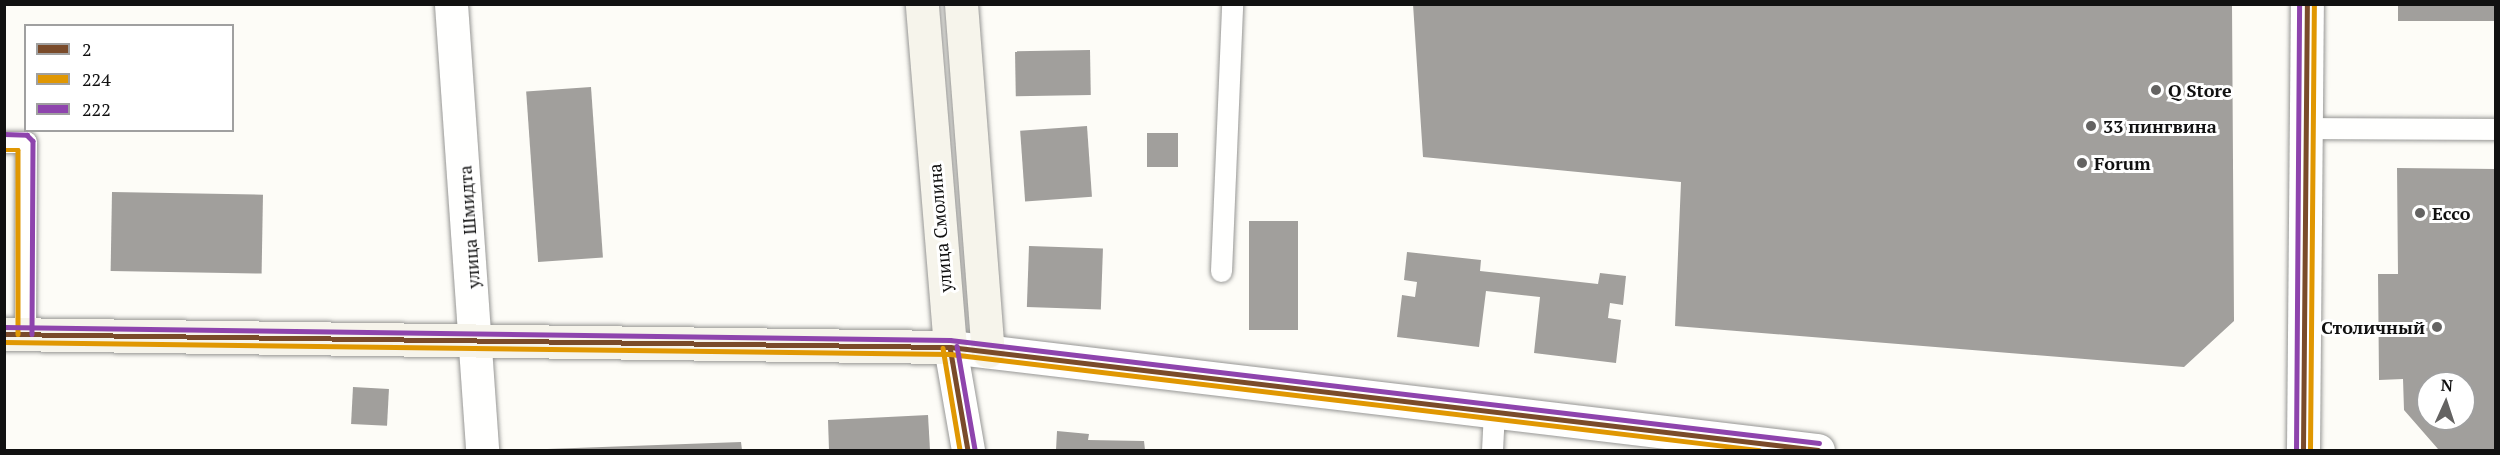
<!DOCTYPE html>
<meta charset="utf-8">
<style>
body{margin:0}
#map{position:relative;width:2500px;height:455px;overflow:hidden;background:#fdfcf7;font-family:"PT Serif",serif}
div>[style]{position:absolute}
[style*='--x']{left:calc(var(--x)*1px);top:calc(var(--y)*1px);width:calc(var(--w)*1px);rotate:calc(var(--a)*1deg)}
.building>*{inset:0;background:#a19f9c;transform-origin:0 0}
.roads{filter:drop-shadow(0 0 2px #979795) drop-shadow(0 0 2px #979795)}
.service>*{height:21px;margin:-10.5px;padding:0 10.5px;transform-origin:10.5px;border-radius:10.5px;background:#fffffe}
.minor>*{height:33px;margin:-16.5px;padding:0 16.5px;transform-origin:16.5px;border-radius:16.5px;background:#fffffe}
.tertiary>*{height:33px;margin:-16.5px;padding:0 16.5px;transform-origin:16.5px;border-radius:16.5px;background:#fffffe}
.secondary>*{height:33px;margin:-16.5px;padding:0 16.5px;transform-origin:16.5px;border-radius:16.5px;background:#f6f4eb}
.bus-1>*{height:4.5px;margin:-2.25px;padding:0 2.25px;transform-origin:2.25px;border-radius:2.25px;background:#7a4b2a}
.bus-2>*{height:4.5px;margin:-2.25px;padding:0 2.25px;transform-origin:2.25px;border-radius:2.25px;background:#e09702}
.bus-3>*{height:4.5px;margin:-2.25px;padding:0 2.25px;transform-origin:2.25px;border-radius:2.25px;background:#8e44ad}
.dots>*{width:16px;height:16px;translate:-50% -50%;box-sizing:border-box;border:3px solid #fff;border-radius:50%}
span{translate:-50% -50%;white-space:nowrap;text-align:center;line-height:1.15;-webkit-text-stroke:6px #fff;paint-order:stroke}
.poi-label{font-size:18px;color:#111;font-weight:700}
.left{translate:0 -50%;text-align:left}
.right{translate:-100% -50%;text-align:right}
.street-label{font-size:18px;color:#111}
.frame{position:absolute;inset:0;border:6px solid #111;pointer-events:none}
.legend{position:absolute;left:24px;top:24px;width:210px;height:108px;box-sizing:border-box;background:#fff;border:2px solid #a0a0a0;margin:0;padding:8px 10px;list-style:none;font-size:18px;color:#111}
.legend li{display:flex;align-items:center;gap:12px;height:30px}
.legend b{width:30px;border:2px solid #a0a0a0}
.north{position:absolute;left:2416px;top:371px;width:60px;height:60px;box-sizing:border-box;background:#fff;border:2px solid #a0a0a0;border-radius:50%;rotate:3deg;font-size:16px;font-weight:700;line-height:24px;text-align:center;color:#111}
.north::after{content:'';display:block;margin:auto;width:21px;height:27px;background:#646362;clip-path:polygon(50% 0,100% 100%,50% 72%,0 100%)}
</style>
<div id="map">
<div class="building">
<div style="clip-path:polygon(1413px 4px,2232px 4px,2234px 321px,2184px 367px,1675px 326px,1681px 182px,1423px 157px)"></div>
<div style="left:2398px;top:4px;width:98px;height:17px"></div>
<div style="left:1090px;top:50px;width:45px;height:75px;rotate:89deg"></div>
<div style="left:591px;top:87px;width:171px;height:65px;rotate:86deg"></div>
<div style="left:1087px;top:126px;width:71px;height:67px;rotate:86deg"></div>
<div style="left:1147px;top:133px;width:31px;height:34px"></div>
<div style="clip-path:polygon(evenodd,2397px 168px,2496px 169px,2496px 450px,2438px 449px,2404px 410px,2403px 379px,2379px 380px,2378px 274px,2398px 274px,2397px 168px,2428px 383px,2464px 383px,2464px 419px,2428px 419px,2428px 383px)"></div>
<div style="left:112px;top:192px;width:151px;height:79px;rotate:1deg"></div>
<div style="left:1249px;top:221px;width:49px;height:109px"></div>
<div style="left:1029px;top:246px;width:74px;height:61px;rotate:2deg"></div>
<div style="clip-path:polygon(1407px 252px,1481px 260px,1480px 271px,1598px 284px,1600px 273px,1626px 276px,1623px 305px,1610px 303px,1608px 318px,1621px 320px,1616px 363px,1534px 353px,1540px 297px,1486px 291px,1479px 347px,1397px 337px,1402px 295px,1415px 297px,1417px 282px,1404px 280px)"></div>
<div style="left:353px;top:387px;width:36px;height:37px;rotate:3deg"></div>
<div style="clip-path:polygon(928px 415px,930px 450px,829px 450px,828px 420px)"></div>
<div style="clip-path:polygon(1057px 431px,1089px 434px,1088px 440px,1144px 441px,1145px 450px,1056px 450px)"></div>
<div style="clip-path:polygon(741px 442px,742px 450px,548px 450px,547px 449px)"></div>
</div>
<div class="roads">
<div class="service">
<div style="--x:2306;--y:128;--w:190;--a:0.3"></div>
<div style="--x:4;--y:142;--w:22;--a:0"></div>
<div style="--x:26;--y:142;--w:192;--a:90.3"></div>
<div style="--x:1221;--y:271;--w:267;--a:-87.6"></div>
<div style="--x:1492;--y:450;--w:39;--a:-87"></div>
</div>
<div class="minor">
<div style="--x:451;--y:4;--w:447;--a:86"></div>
<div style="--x:950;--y:347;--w:105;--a:80.1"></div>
</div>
<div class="tertiary">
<div style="--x:950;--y:347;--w:874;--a:6.77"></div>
<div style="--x:2303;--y:450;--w:446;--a:-89.5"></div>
</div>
<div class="secondary">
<div style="--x:961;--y:4;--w:348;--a:85.6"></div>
<div style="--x:4;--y:334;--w:946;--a:0.79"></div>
<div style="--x:950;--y:347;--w:344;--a:-94.7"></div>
</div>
</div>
<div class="bus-1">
<div style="--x:4;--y:334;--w:946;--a:0.79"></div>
<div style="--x:950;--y:347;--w:874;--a:6.77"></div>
<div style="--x:950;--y:347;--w:105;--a:80.1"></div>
<div style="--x:2303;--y:450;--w:446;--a:-89.5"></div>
</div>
<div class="bus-2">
<div style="--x:4;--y:150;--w:14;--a:0"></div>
<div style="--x:18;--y:150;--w:184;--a:90"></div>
<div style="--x:4;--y:342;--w:946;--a:0.73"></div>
<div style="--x:950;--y:354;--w:815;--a:6.77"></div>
<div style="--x:943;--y:348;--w:103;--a:80.5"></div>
<div style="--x:2310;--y:450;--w:446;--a:-89.5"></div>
</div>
<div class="bus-3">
<div style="--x:4;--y:134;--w:23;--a:2"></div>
<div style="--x:27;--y:135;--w:8;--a:45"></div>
<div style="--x:33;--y:141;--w:193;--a:90.3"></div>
<div style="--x:4;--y:327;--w:946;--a:0.79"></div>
<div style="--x:950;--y:340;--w:875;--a:6.76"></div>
<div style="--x:957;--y:346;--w:105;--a:80.1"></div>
<div style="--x:2296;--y:450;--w:446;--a:-89.6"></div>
</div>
<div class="dots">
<div style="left:2156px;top:90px;background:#646362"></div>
<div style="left:2091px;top:126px;background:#646362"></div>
<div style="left:2082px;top:163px;background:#646362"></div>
<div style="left:2420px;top:213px;background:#646362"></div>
<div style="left:2437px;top:327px;background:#646362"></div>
</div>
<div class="poi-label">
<span class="left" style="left:2168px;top:90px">Q Store</span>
<span class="left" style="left:2103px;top:126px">33 пингвина</span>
<span class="left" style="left:2094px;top:163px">Forum</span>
<span class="left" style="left:2432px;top:213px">Ecco</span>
<span class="right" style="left:2425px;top:327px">Столичный</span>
</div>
<div class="street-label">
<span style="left:469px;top:227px;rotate:-94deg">улица Шмидта</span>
<span style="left:940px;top:228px;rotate:-95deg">улица Смолина</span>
</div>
<div class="frame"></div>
<ul class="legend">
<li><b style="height:8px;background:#7a4b2a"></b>2</li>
<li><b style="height:8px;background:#e09702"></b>224</li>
<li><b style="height:8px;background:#8e44ad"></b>222</li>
</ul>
<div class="north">N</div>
</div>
